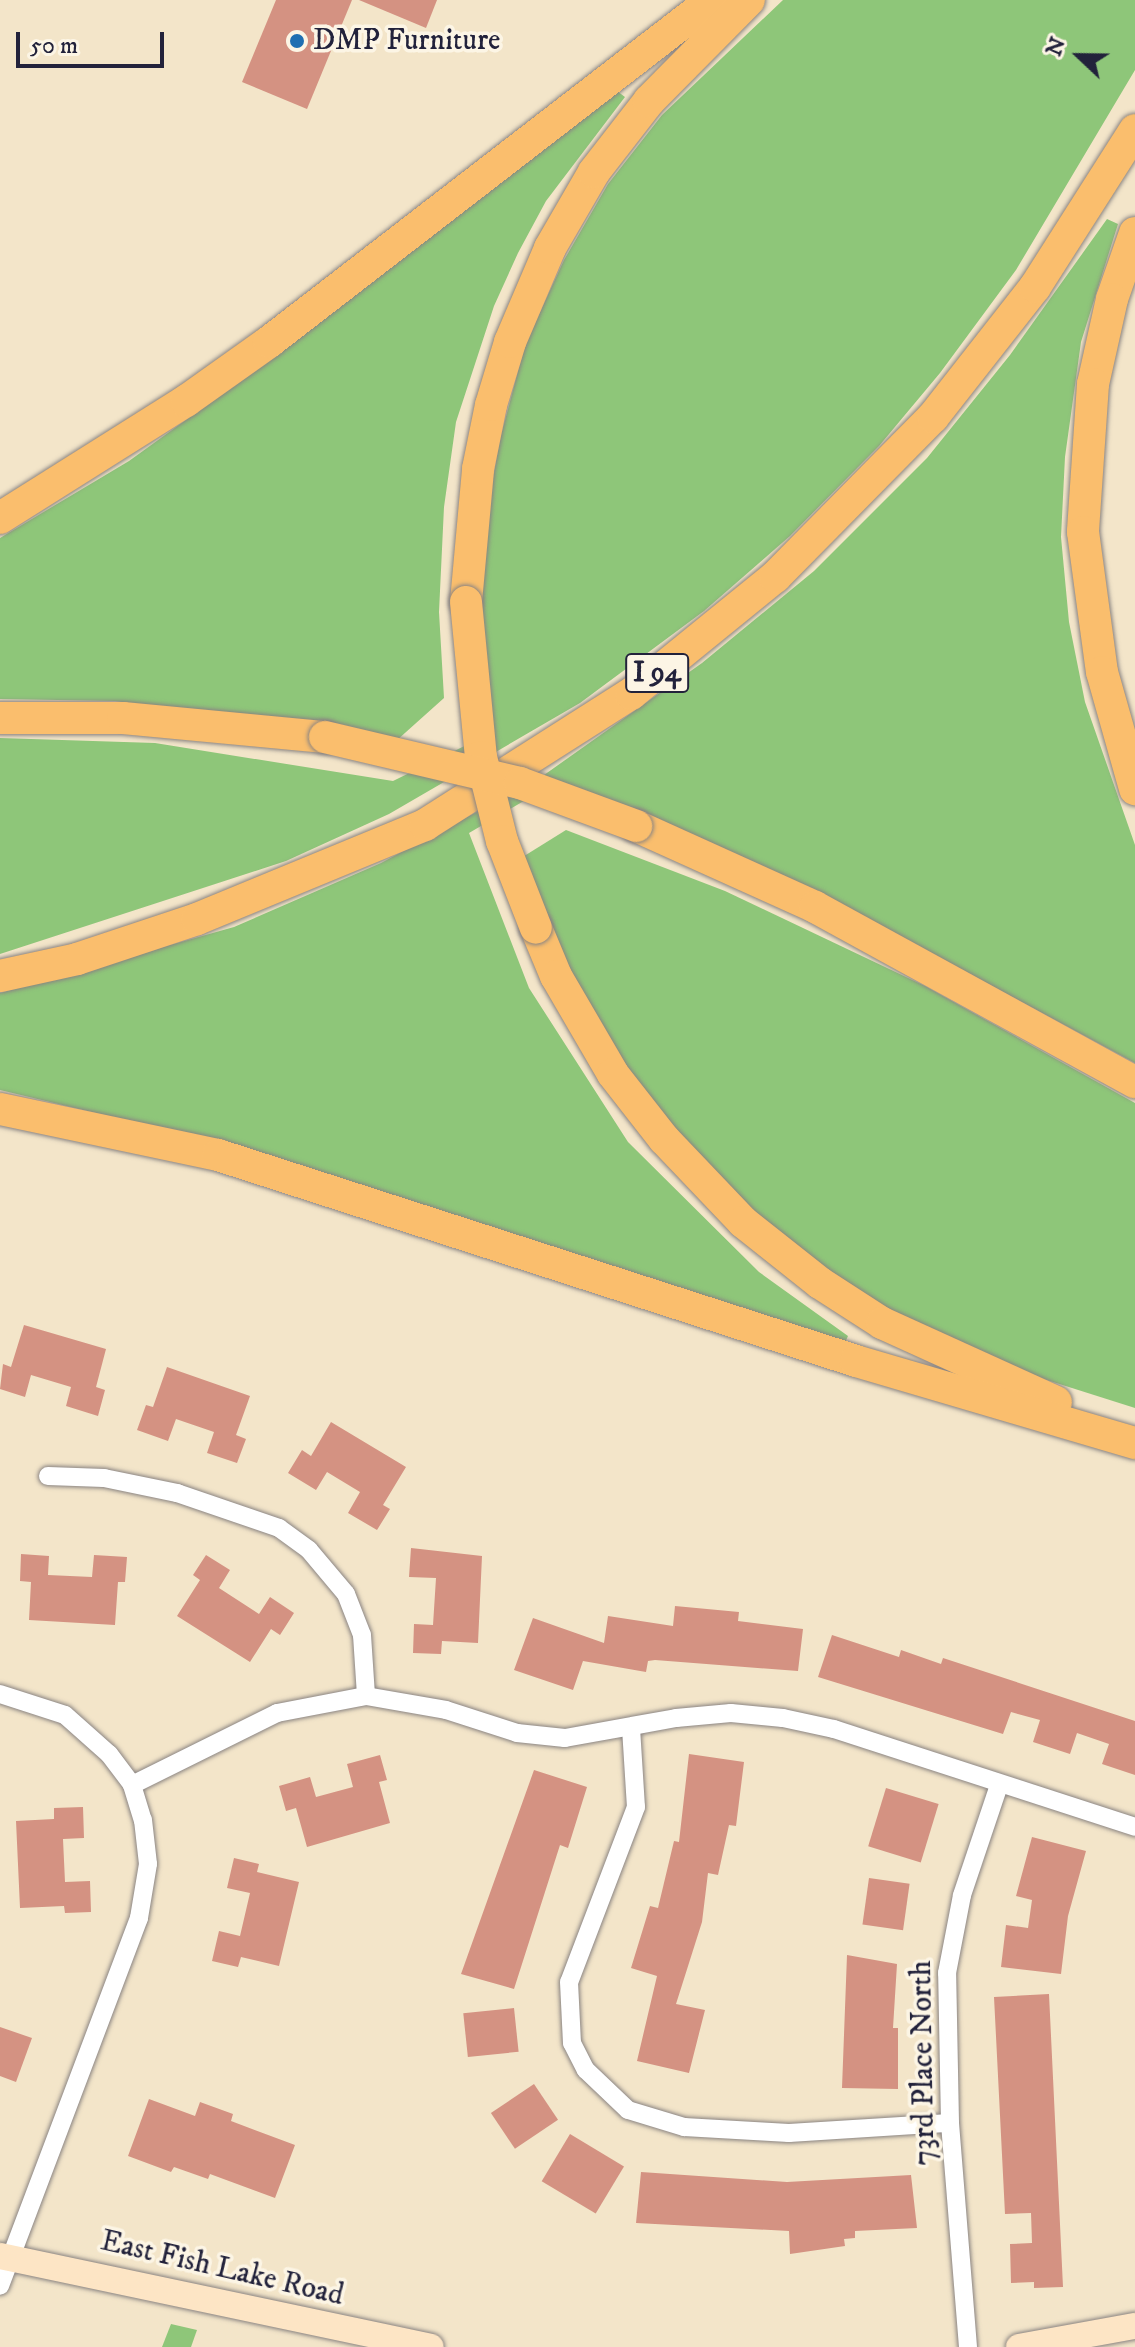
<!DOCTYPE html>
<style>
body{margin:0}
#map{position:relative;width:1135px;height:2347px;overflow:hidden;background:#f3e5c9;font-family:"IM FELL DW Pica",serif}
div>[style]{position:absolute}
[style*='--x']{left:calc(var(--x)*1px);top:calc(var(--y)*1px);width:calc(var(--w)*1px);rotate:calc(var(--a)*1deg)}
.green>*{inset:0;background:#8ec679}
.building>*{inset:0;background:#d49282;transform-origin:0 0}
.roads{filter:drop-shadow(0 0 2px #8a8482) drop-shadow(0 0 2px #8a8482)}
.street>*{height:18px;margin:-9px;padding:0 9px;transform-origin:9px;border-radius:9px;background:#fff}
.secondary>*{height:26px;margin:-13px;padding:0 13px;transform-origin:13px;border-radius:13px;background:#fde5c5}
.highway>*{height:32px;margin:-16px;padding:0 16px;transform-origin:16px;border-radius:16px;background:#fabe6d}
.bridges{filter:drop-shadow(0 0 2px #8a8482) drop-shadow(0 0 2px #8a8482)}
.highway-bridge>*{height:32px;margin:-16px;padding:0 16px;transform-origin:16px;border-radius:16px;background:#fabe6d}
.dots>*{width:22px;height:22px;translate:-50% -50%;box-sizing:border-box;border:4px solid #fcf5e5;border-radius:50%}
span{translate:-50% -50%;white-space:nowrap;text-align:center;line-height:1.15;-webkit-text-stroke:7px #fcf5e5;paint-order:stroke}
.shield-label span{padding:2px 6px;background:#fcf5e5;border:2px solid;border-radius:6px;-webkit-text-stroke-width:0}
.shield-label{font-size:28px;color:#22223b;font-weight:700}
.poi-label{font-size:30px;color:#22223b}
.left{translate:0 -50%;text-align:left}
.street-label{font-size:30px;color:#22223b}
.north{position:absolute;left:1039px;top:16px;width:80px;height:80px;-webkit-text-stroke:6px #fcf5e5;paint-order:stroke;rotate:292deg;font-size:22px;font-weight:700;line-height:32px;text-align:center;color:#22223b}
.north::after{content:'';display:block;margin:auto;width:28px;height:36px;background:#22223b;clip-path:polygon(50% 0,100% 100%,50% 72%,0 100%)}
.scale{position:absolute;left:16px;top:32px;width:148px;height:36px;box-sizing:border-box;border:4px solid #22223b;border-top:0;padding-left:10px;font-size:24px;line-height:28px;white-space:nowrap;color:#22223b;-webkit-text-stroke:6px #fcf5e5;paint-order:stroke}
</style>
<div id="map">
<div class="green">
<div style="clip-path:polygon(783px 0,1135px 0,1135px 70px,1016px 270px,940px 373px,879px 446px,790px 536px,704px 611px,580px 703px,389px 814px,286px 861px,0 954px,0 738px,155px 743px,393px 781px,489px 734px,481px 668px,481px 547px,500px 439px,525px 345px,564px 260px,608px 184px,662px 115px)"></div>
<div style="clip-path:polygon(617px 91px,625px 97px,546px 201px,518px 253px,494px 306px,456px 422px,444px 507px,439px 612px,444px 698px,396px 741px,115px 701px,0 699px,0 538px,129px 461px,272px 358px)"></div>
<div style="clip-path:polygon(1107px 219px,1118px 224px,1081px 342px,1065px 457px,1061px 537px,1069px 622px,1085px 702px,1135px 845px,1135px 1063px,851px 910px,551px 785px,469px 833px,529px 988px,628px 1142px,759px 1272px,848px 1336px,844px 1345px,204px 1139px,0 1090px,0 993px,234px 927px,381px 863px,537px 780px,702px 663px,814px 571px,927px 458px,1010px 355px)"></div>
<div style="clip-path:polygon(566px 830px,725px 891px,925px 986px,1135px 1103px,1135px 1408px,971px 1356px,818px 1268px,737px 1203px,653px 1107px,567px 973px,521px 858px)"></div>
<div style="clip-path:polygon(171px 2324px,197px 2330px,191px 2347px,162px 2347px)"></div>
</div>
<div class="building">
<div style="clip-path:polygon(276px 0,352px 0,307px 109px,242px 82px)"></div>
<div style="clip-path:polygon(359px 0,437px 0,426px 28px)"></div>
<div style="clip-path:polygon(24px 1325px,106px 1349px,96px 1387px,105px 1390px,98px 1416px,66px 1406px,71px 1387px,31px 1375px,25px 1397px,0 1389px,3px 1364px,11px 1367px)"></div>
<div style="clip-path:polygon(167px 1367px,250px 1396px,236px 1435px,246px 1439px,237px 1463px,207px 1453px,214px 1432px,176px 1419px,168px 1441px,137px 1430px,146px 1405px,153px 1407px)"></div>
<div style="clip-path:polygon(331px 1422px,406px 1467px,383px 1505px,390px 1509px,377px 1530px,348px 1513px,360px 1492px,327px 1472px,316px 1490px,288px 1473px,302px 1450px,311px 1456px)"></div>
<div style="clip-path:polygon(411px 1548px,482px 1556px,478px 1643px,442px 1641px,441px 1654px,413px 1653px,414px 1624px,433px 1625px,436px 1578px,409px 1577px)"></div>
<div style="clip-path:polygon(21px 1554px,49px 1556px,48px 1575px,92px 1577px,94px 1555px,127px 1557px,125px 1582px,118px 1582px,115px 1625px,29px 1620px,31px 1582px,20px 1581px)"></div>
<div style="clip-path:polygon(206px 1555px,230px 1570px,219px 1588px,259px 1614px,270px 1597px,294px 1613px,280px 1635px,271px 1629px,250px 1662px,177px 1616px,200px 1580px,193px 1575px)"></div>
<div style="clip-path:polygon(675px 1606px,739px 1612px,738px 1621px,803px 1629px,798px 1671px,655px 1660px,648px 1661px,646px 1672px,583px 1661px,573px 1690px,514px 1670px,533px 1618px,604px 1643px,608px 1616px,673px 1626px)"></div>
<div style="clip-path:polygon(832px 1635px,899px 1657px,901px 1650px,941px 1664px,943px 1658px,1135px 1721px,1135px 1775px,1102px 1764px,1109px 1744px,1077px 1733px,1070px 1754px,1033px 1742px,1040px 1720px,1011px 1712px,1003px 1734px,818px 1677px)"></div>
<div style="clip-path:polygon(689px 1754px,744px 1762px,736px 1826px,729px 1825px,718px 1875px,708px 1873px,702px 1922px,676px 2004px,705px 2010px,689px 2073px,637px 2061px,657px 1976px,631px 1968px,650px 1906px,658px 1908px,674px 1841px,679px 1842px)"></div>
<div style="clip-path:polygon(380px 1755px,387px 1780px,379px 1782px,390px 1823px,307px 1847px,296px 1808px,286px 1811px,279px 1786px,310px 1777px,316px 1797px,353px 1787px,347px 1764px)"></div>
<div style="clip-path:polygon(534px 1770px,587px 1787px,568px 1848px,560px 1845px,514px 1989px,461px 1974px)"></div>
<div style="left:886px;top:1788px;width:55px;height:61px;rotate:17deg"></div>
<div style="clip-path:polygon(83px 1807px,84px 1838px,63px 1839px,65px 1882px,90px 1881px,91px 1912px,65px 1913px,64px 1906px,20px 1908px,16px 1821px,54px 1819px,54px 1808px)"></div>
<div style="clip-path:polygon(1032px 1837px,1086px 1851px,1068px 1916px,1061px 1974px,1001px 1967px,1006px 1925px,1028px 1928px,1032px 1900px,1016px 1896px)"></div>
<div style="clip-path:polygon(234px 1858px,259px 1864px,257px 1872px,299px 1882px,279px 1966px,241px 1957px,238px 1967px,212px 1961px,219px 1931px,240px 1936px,250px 1893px,227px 1888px)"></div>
<div style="left:869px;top:1878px;width:41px;height:47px;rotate:8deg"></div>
<div style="clip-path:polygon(847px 1955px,897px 1964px,893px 2028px,898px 2028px,898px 2089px,842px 2088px)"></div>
<div style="clip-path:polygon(1049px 1994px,1063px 2287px,1034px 2288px,1034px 2282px,1011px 2283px,1010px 2244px,1032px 2243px,1031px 2213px,1005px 2214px,994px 1997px)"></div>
<div style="left:514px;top:2008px;width:44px;height:51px;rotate:84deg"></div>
<div style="clip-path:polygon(0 2027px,32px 2038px,16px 2082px,0 2076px)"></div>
<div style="left:534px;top:2084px;width:43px;height:52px;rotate:56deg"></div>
<div style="clip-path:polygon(149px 2099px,195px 2116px,200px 2102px,233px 2114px,231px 2121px,295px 2145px,275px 2198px,210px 2174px,208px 2179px,174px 2167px,171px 2172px,128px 2156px)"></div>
<div style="left:570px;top:2134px;width:63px;height:55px;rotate:31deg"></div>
<div style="clip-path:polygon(641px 2172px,787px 2182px,911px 2175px,917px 2228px,855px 2231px,855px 2238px,844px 2239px,845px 2246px,790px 2254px,789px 2231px,636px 2223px)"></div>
</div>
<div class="roads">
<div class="street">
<div style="--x:48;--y:1476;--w:56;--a:2"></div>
<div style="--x:104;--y:1478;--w:75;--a:11.6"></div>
<div style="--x:177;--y:1493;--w:108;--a:18.9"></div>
<div style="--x:279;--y:1528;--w:37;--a:36"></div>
<div style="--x:309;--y:1550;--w:57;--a:49.9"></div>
<div style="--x:346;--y:1594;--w:44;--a:68.7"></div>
<div style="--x:362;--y:1635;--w:61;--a:86.2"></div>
<div style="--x:0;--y:1694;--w:68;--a:17.9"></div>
<div style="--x:65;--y:1715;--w:59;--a:41.6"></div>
<div style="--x:109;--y:1754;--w:39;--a:53"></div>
<div style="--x:132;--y:1785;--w:37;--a:73"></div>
<div style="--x:143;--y:1820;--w:44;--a:83.5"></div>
<div style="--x:148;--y:1864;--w:55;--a:99.5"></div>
<div style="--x:139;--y:1918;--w:393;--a:110.7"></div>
<div style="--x:631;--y:1728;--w:79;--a:86.4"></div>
<div style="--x:636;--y:1807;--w:187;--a:110.9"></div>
<div style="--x:569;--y:1982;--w:61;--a:87.2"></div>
<div style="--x:572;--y:2043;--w:30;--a:63"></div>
<div style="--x:586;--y:2070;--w:58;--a:43.6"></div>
<div style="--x:628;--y:2110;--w:59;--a:16.9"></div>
<div style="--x:684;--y:2127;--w:105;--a:3.3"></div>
<div style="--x:789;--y:2133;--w:161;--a:-3.6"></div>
<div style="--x:132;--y:1785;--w:162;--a:-26.4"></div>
<div style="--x:277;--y:1713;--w:91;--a:-10.8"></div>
<div style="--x:366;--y:1696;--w:81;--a:9.9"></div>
<div style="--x:446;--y:1710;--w:75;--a:17.9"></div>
<div style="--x:517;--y:1733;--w:48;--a:5.9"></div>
<div style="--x:565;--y:1738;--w:113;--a:-10.2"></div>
<div style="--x:676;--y:1718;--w:55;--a:-5.2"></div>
<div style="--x:731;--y:1713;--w:52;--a:5.5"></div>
<div style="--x:783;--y:1718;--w:52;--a:12.2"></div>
<div style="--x:834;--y:1729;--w:317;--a:18"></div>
<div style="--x:968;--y:2347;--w:225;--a:-94.6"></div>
<div style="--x:950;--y:2123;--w:150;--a:-91.1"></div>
<div style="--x:947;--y:1973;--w:79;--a:-79.1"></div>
<div style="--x:962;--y:1895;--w:116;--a:-71.4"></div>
</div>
<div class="secondary">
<div style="--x:0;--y:2256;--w:440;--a:11.9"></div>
<div style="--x:1019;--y:2347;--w:118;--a:-10.3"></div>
</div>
<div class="highway">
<div style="--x:1135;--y:233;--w:70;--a:109.2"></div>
<div style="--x:1112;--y:299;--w:87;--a:102.6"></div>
<div style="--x:1093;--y:384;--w:148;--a:93.9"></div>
<div style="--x:1083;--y:532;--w:141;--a:82.3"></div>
<div style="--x:1102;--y:672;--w:122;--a:74.2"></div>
<div style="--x:0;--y:518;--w:220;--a:-32.2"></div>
<div style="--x:186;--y:401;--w:102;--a:-35.4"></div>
<div style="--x:269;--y:342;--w:560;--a:-37.67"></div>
<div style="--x:466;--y:602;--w:134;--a:-84.8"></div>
<div style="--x:478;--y:469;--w:65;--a:-78.5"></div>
<div style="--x:491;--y:405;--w:66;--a:-73.2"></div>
<div style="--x:510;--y:342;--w:102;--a:-66.9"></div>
<div style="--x:550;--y:248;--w:88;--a:-59.9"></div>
<div style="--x:594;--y:172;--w:90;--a:-52.2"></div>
<div style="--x:649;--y:101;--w:142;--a:-45.3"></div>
<div style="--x:0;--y:718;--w:123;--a:0"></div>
<div style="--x:123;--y:718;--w:203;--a:5.4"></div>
<div style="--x:636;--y:826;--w:196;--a:24.3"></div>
<div style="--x:815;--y:907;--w:365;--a:28.7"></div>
<div style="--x:536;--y:928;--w:52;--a:67.4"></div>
<div style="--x:556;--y:976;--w:113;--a:59.8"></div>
<div style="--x:613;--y:1074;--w:83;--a:51.9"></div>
<div style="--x:664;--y:1139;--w:115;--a:46.4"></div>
<div style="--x:743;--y:1222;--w:98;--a:38.4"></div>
<div style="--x:820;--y:1283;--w:74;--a:32.8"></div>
<div style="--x:882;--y:1323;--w:191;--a:24.4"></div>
<div style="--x:0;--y:976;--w:79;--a:-12.4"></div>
<div style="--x:77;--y:959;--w:126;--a:-18.4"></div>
<div style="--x:197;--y:919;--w:247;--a:-22.4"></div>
<div style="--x:425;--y:825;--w:244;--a:-32.5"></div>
<div style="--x:631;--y:694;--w:186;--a:-39.1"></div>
<div style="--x:775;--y:577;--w:225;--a:-45.4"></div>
<div style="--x:933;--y:417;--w:165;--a:-51.9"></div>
<div style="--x:1035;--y:287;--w:186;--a:-57.5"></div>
<div style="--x:0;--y:1109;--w:223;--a:11.9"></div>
<div style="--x:218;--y:1155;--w:670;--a:17.89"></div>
<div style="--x:856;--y:1361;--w:291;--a:16.4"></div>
</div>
</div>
<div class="bridges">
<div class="highway-bridge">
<div style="--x:466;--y:602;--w:156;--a:84.5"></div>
<div style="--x:481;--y:757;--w:87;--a:76"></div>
<div style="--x:502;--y:841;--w:93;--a:68.7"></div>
<div style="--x:325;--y:737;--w:200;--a:13.3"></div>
<div style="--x:520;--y:783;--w:124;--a:20.3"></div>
</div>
</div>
<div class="dots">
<div style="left:297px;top:41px;background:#1f6fb2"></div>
</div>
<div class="shield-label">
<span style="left:657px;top:673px">I 94</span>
</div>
<div class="poi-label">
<span class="left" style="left:313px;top:41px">DMP Furniture</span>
</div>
<div class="street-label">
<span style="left:924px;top:2063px;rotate:-91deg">73rd Place North</span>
<span style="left:222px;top:2269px;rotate:13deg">East Fish Lake Road</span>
</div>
<div class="north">N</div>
<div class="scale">50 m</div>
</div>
